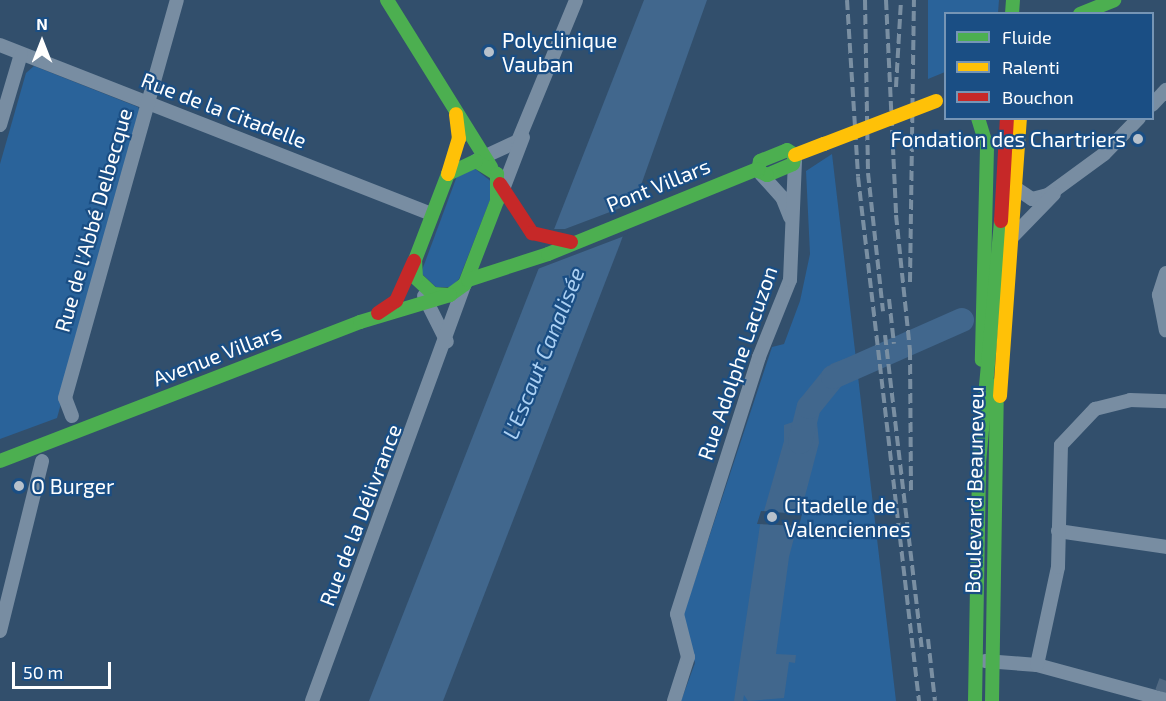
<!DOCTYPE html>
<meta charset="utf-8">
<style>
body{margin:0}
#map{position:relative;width:1166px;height:701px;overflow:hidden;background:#324f6c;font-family:"Exo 2",sans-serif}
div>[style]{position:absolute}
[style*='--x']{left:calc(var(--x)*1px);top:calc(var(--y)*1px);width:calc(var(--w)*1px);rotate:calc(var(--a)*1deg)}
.green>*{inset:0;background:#2a639a}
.water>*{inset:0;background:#41678d}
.pier>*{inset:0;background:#324f6c}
.river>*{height:24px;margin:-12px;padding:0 12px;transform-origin:12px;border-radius:12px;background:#41678d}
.street-tunnel>*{height:14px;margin-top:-7px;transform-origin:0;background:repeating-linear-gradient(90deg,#516982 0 14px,transparent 0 21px)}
.street>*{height:14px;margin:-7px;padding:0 7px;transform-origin:7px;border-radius:7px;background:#788da2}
.fast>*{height:14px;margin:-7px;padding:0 7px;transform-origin:7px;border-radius:7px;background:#4caf50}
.slow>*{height:14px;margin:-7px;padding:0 7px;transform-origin:7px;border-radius:7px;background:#ffc107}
.jam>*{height:14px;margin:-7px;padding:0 7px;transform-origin:7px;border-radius:7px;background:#c62828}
.rail>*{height:4px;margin-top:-2px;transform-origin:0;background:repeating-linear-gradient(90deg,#7a8fa2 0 10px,transparent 0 14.5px)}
.slow-bridge>*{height:14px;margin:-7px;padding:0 7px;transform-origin:7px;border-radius:7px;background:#ffc107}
.dots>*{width:16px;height:16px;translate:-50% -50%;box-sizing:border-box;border:3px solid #1a4e84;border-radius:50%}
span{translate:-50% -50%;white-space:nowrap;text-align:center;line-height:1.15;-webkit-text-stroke:4.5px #1a4e84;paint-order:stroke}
.poi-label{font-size:21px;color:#fff}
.left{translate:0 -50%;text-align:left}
.right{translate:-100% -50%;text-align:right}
.street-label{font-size:21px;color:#fff}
.water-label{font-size:22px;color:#abd0f3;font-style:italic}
.legend{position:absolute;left:944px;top:12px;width:210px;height:108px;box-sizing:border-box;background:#1a4e84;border:2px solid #7695b5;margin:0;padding:8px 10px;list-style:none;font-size:18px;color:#fff}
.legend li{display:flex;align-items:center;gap:12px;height:30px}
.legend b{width:30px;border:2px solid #7695b5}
.north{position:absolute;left:12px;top:12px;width:60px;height:60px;-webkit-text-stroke:4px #1a4e84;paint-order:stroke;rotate:0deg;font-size:16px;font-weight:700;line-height:24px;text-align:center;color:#fff}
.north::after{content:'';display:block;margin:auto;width:21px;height:27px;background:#fff;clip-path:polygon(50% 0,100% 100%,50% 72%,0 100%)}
.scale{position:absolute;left:12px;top:662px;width:99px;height:27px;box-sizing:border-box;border:3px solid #fff;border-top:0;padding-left:8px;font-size:18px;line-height:21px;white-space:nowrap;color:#fff;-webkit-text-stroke:4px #1a4e84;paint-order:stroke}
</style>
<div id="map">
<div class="green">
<div style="clip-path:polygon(928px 0,999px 0,998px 13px,946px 14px,945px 72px,928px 79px)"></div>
<div style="clip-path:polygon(34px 66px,138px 107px,141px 114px,57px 418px,0 439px,0 164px,26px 73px)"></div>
<div style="clip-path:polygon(832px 154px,896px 701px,681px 701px,695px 663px,682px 619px,772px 347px,784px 344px,800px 301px,810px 254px,806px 171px)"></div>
<div style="clip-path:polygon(474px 168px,493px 183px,492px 195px,459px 279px,451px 287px,436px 287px,421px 273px,457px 176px)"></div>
</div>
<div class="water">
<div style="clip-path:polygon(644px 0,707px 0,620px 244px,443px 701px,369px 701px)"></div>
<div style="clip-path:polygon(855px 355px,857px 377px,828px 391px,811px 420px,817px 422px,819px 443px,789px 557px,776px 654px,796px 655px,795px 663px,789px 662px,784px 698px,748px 701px,744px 695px,743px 701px,734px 701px,760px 525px,784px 441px,784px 425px,805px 418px,811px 406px,806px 404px,831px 364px)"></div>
</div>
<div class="pier">
<div style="clip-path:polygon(639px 201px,627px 235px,535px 270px,551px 229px,565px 229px)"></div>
<div style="clip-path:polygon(761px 511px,799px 514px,802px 514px,799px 526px,757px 524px)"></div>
</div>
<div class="river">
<div style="--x:800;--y:442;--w:36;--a:-76"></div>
<div style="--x:809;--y:407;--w:38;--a:-51"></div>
<div style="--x:833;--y:377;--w:141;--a:-23.8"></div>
</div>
<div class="street-tunnel">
<div style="--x:1162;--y:692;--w:12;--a:-70"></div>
</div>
<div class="street">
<div style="--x:0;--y:45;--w:464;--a:21.4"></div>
<div style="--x:1152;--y:105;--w:21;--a:-47"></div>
<div style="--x:0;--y:125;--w:74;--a:-73.5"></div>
<div style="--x:477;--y:160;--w:45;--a:-24.9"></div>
<div style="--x:518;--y:141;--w:152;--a:-67.6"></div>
<div style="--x:761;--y:174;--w:31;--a:48"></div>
<div style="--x:782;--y:197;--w:22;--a:68"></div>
<div style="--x:1017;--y:189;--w:18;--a:34"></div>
<div style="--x:1032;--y:199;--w:16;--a:-14"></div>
<div style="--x:1048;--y:195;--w:69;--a:-36.2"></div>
<div style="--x:1104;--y:154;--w:50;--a:-45.8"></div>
<div style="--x:500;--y:197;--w:64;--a:-69"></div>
<div style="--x:1014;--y:235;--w:57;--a:-45.7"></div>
<div style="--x:1166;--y:273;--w:23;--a:108"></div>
<div style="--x:1159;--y:295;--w:36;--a:79"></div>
<div style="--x:424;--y:296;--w:51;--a:63.4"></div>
<div style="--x:72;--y:416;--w:19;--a:-111"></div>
<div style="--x:65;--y:398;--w:413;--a:-74.3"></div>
<div style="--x:1058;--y:531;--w:109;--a:8.4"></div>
<div style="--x:0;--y:631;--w:175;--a:-76.1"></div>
<div style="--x:985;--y:661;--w:52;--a:4.4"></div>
<div style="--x:1037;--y:665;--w:134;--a:15.2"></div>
<div style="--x:1037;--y:665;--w:100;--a:-77.9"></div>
<div style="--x:1058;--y:567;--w:122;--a:-88.6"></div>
<div style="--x:1061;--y:445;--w:50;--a:-46.6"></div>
<div style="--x:1095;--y:409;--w:36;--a:-14"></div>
<div style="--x:1130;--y:400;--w:36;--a:2"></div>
<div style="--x:312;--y:701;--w:444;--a:-69.9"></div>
<div style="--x:674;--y:701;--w:46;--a:-72.3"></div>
<div style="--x:688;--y:657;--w:44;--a:-104.3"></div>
<div style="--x:677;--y:614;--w:270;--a:-72.3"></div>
<div style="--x:759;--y:357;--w:83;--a:-68.1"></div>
<div style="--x:790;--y:280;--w:119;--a:-87.6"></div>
</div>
<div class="fast">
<div style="--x:387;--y:0;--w:197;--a:58.1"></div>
<div style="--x:1012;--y:14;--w:14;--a:-86"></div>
<div style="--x:1080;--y:14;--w:37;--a:-22"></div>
<div style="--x:978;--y:118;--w:31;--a:73"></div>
<div style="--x:987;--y:148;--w:212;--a:91.4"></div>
<div style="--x:787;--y:150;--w:9;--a:32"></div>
<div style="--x:795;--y:155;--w:9;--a:103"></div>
<div style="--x:793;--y:164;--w:28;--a:157"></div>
<div style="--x:767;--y:175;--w:10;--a:-156"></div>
<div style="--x:758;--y:171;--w:10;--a:-79"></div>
<div style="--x:760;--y:161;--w:29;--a:-22"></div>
<div style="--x:476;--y:161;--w:25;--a:32"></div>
<div style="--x:497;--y:174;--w:27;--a:90"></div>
<div style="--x:497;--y:201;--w:89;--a:111.1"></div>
<div style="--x:465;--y:284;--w:19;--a:144"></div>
<div style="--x:450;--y:295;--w:17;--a:-177"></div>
<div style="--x:433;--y:294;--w:23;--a:-137"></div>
<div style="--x:416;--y:278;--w:18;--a:-93"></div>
<div style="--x:415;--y:260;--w:92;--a:-69"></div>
<div style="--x:448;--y:174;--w:31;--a:-25"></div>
<div style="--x:468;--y:280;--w:84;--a:-18"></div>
<div style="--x:548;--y:254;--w:226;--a:-22.1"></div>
<div style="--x:0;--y:461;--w:386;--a:-21.1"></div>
<div style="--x:360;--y:322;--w:94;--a:-16.7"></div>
<div style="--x:975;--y:701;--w:238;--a:-89"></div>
<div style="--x:979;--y:463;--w:243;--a:-84.8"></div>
<div style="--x:992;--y:701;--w:316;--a:-89.1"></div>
</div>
<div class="slow">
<div style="--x:795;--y:155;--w:31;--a:-21"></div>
<div style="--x:448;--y:174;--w:37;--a:-73"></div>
<div style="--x:459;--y:139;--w:25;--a:-97"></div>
<div style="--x:1000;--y:396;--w:279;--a:-85.9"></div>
</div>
<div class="jam">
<div style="--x:500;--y:184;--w:59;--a:56.9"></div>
<div style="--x:532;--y:233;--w:40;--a:13"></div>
<div style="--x:1001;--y:221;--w:103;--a:-86.7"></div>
<div style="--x:378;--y:313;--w:22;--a:-34"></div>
<div style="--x:396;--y:301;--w:44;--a:-65.8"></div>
</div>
<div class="rail">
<div style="--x:847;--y:0;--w:177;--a:86.4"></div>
<div style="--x:858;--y:177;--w:528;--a:83.36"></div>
<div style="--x:865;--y:0;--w:173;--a:89"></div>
<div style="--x:868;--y:173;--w:139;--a:83.8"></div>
<div style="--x:886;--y:0;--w:215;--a:87.3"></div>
<div style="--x:896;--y:215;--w:136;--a:84.1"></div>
<div style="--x:910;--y:350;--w:143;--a:89.6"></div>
<div style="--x:896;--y:87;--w:87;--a:-86.7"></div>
<div style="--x:910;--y:282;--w:282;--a:-89.2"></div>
<div style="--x:889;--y:299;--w:45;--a:83.7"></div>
<div style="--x:885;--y:335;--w:318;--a:83.3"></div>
<div style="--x:928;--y:639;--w:62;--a:83.6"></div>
</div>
<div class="slow-bridge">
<div style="--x:824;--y:144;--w:120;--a:-21"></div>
</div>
<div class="dots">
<div style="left:489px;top:52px;background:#b7c1cc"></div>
<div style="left:1138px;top:139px;background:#b7c1cc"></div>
<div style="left:19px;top:486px;background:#b7c1cc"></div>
<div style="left:772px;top:517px;background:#b7c1cc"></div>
</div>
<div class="poi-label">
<span class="left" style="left:502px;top:52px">Polyclinique<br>Vauban</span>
<span class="right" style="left:1126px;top:139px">Fondation des Chartriers</span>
<span class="left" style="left:31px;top:486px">O Burger</span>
<span class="left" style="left:784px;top:517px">Citadelle de<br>Valenciennes</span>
</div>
<div class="street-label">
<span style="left:224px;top:110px;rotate:21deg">Rue de la Citadelle</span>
<span style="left:658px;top:185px;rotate:-22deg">Pont Villars</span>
<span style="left:93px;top:220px;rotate:-74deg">Rue de l'Abbé Delbecque</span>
<span style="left:217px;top:355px;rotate:-21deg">Avenue Villars</span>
<span style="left:737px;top:363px;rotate:-71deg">Rue Adolphe Lacuzon</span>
<span style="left:974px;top:490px;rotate:-89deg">Boulevard Beauneveu</span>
<span style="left:360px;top:515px;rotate:-69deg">Rue de la Délivrance</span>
</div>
<div class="water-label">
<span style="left:543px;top:353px;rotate:-68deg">L'Escaut Canalisée</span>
</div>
<ul class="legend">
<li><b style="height:8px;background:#4caf50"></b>Fluide</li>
<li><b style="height:8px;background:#ffc107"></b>Ralenti</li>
<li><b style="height:8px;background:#c62828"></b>Bouchon</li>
</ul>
<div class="north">N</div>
<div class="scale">50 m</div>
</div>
